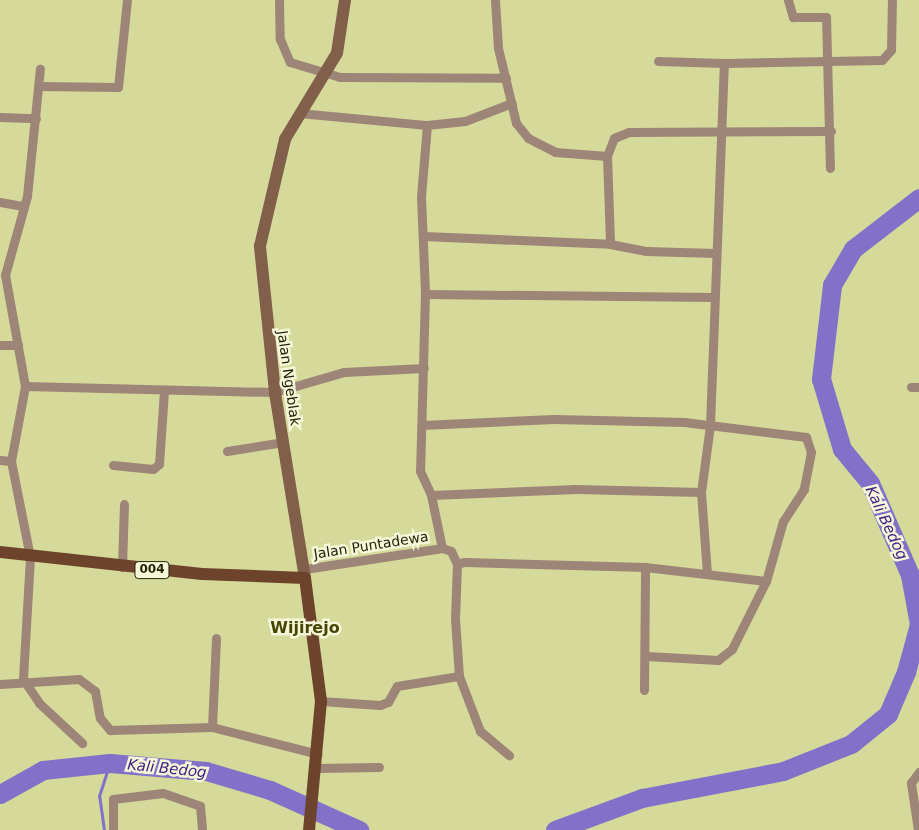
<!DOCTYPE html>
<style>
body{margin:0}
#map{position:relative;width:919px;height:830px;overflow:hidden;background:#d5d99a;font-family:"DejaVu Sans",sans-serif}
div>[style]{position:absolute}
[style*='--x']{left:calc(var(--x)*1px);top:calc(var(--y)*1px);width:calc(var(--w)*1px);rotate:calc(var(--a)*1deg)}
.stream>*{height:3px;margin:-1.5px;padding:0 1.5px;transform-origin:1.5px;border-radius:1.5px;background:#8271c9}
.river>*{height:19px;margin:-9.5px;padding:0 9.5px;transform-origin:9.5px;border-radius:9.5px;background:#8271c9}
.minor>*{height:9px;margin:-4.5px;padding:0 4.5px;transform-origin:4.5px;border-radius:4.5px;background:#9d8577}
.secondary>*{height:12px;margin:-6px;padding:0 6px;transform-origin:6px;border-radius:6px;background:#825f4b}
.primary>*{height:12px;margin:-6px;padding:0 6px;transform-origin:6px;border-radius:6px;background:#6d442b}
span{translate:-50% -50%;white-space:nowrap;text-align:center;line-height:1.15;-webkit-text-stroke:5px #f5f7d8;paint-order:stroke}
.shield-label span{padding:1px 4px;background:#f5f7d8;border:1px solid;border-radius:4px;-webkit-text-stroke-width:0}
.shield-label{font-size:12px;color:#24240c;font-weight:700}
.street-label{font-size:14px;color:#24240c}
.water-label{font-size:15px;color:#3f1d85;font-style:italic}
.quarter-label{font-size:16px;color:#454604;font-weight:700}
</style>
<div id="map">
<div class="stream">
<div style="--x:104;--y:830;--w:34;--a:-98"></div>
<div style="--x:99;--y:796;--w:35;--a:-72"></div>
</div>
<div class="river">
<div style="--x:0;--y:794;--w:49;--a:-29.2"></div>
<div style="--x:43;--y:770;--w:67;--a:-6"></div>
<div style="--x:110;--y:763;--w:96;--a:4.8"></div>
<div style="--x:206;--y:771;--w:67;--a:16.5"></div>
<div style="--x:270;--y:790;--w:98;--a:24.2"></div>
<div style="--x:555;--y:830;--w:93;--a:-20.2"></div>
<div style="--x:642;--y:798;--w:144;--a:-10.8"></div>
<div style="--x:783;--y:771;--w:73;--a:-21.7"></div>
<div style="--x:851;--y:744;--w:48;--a:-39"></div>
<div style="--x:888;--y:714;--w:46;--a:-66.8"></div>
<div style="--x:906;--y:672;--w:50;--a:-74.8"></div>
<div style="--x:919;--y:624;--w:50;--a:-100.4"></div>
<div style="--x:910;--y:575;--w:100;--a:-113.5"></div>
<div style="--x:870;--y:483;--w:44;--a:-129.5"></div>
<div style="--x:842;--y:449;--w:73;--a:-106.7"></div>
<div style="--x:821;--y:379;--w:95;--a:-83.3"></div>
<div style="--x:832;--y:285;--w:42;--a:-59.7"></div>
<div style="--x:853;--y:249;--w:83;--a:-37.7"></div>
</div>
<div class="minor">
<div style="--x:279;--y:0;--w:39;--a:89"></div>
<div style="--x:280;--y:39;--w:25;--a:67"></div>
<div style="--x:290;--y:62;--w:52;--a:16.7"></div>
<div style="--x:340;--y:77;--w:166;--a:0.3"></div>
<div style="--x:495;--y:0;--w:48;--a:86.4"></div>
<div style="--x:498;--y:48;--w:77;--a:76.5"></div>
<div style="--x:516;--y:123;--w:19;--a:51"></div>
<div style="--x:528;--y:138;--w:30;--a:27"></div>
<div style="--x:555;--y:152;--w:52;--a:4.4"></div>
<div style="--x:607;--y:156;--w:19;--a:-69"></div>
<div style="--x:614;--y:138;--w:16;--a:-22"></div>
<div style="--x:629;--y:132;--w:202;--a:-0.3"></div>
<div style="--x:788;--y:0;--w:18;--a:74"></div>
<div style="--x:793;--y:17;--w:33;--a:0"></div>
<div style="--x:826;--y:17;--w:151;--a:88.5"></div>
<div style="--x:658;--y:61;--w:66;--a:1.7"></div>
<div style="--x:39;--y:86;--w:79;--a:0.7"></div>
<div style="--x:118;--y:87;--w:87;--a:-84.1"></div>
<div style="--x:299;--y:113;--w:129;--a:5.4"></div>
<div style="--x:427;--y:125;--w:72;--a:94.8"></div>
<div style="--x:421;--y:197;--w:97;--a:87.6"></div>
<div style="--x:425;--y:294;--w:177;--a:91.6"></div>
<div style="--x:420;--y:471;--w:26;--a:65"></div>
<div style="--x:431;--y:495;--w:54;--a:78.3"></div>
<div style="--x:0;--y:117;--w:36;--a:2"></div>
<div style="--x:427;--y:125;--w:38;--a:-6"></div>
<div style="--x:465;--y:121;--w:50;--a:-21"></div>
<div style="--x:607;--y:156;--w:88;--a:88"></div>
<div style="--x:610;--y:244;--w:37;--a:11"></div>
<div style="--x:646;--y:251;--w:69;--a:1.7"></div>
<div style="--x:0;--y:202;--w:22;--a:10"></div>
<div style="--x:423;--y:236;--w:187;--a:2.4"></div>
<div style="--x:425;--y:294;--w:289;--a:0.6"></div>
<div style="--x:0;--y:345;--w:18;--a:0"></div>
<div style="--x:25;--y:386;--w:250;--a:1.4"></div>
<div style="--x:275;--y:392;--w:72;--a:-16.2"></div>
<div style="--x:344;--y:372;--w:80;--a:-2.9"></div>
<div style="--x:911;--y:387;--w:8;--a:0"></div>
<div style="--x:422;--y:425;--w:132;--a:-2.6"></div>
<div style="--x:554;--y:419;--w:130;--a:1.3"></div>
<div style="--x:684;--y:422;--w:123;--a:7"></div>
<div style="--x:806;--y:437;--w:16;--a:72"></div>
<div style="--x:811;--y:452;--w:38;--a:101"></div>
<div style="--x:804;--y:489;--w:38;--a:123"></div>
<div style="--x:783;--y:521;--w:62;--a:105.8"></div>
<div style="--x:766;--y:581;--w:76;--a:116.6"></div>
<div style="--x:732;--y:649;--w:18;--a:142"></div>
<div style="--x:718;--y:660;--w:72;--a:-176.8"></div>
<div style="--x:227;--y:451;--w:57;--a:-9.1"></div>
<div style="--x:0;--y:460;--w:11;--a:5"></div>
<div style="--x:11;--y:461;--w:76;--a:-79.4"></div>
<div style="--x:25;--y:386;--w:113;--a:-100.2"></div>
<div style="--x:5;--y:275;--w:82;--a:-74.4"></div>
<div style="--x:27;--y:196;--w:128;--a:-84.2"></div>
<div style="--x:11;--y:461;--w:98;--a:78.8"></div>
<div style="--x:30;--y:557;--w:122;--a:93.3"></div>
<div style="--x:23;--y:679;--w:29;--a:56"></div>
<div style="--x:39;--y:703;--w:59;--a:42.9"></div>
<div style="--x:113;--y:465;--w:40;--a:5.7"></div>
<div style="--x:153;--y:469;--w:8;--a:-40"></div>
<div style="--x:159;--y:464;--w:74;--a:-86.1"></div>
<div style="--x:701;--y:492;--w:81;--a:85.8"></div>
<div style="--x:431;--y:495;--w:145;--a:-2.4"></div>
<div style="--x:576;--y:489;--w:125;--a:1.4"></div>
<div style="--x:701;--y:492;--w:68;--a:-82.3"></div>
<div style="--x:710;--y:425;--w:362;--a:-87.8"></div>
<div style="--x:724;--y:63;--w:158;--a:-1.1"></div>
<div style="--x:882;--y:60;--w:13;--a:-48"></div>
<div style="--x:891;--y:50;--w:50;--a:-88.9"></div>
<div style="--x:122;--y:567;--w:63;--a:-88.2"></div>
<div style="--x:305;--y:569;--w:139;--a:-8.7"></div>
<div style="--x:442;--y:548;--w:9;--a:18"></div>
<div style="--x:451;--y:551;--w:14;--a:65"></div>
<div style="--x:459;--y:676;--w:59;--a:69.1"></div>
<div style="--x:480;--y:731;--w:38;--a:40"></div>
<div style="--x:0;--y:684;--w:79;--a:-3.6"></div>
<div style="--x:79;--y:679;--w:20;--a:37"></div>
<div style="--x:95;--y:691;--w:27;--a:80"></div>
<div style="--x:100;--y:718;--w:16;--a:50"></div>
<div style="--x:110;--y:730;--w:102;--a:-1.7"></div>
<div style="--x:212;--y:727;--w:109;--a:14.3"></div>
<div style="--x:644;--y:690;--w:123;--a:-89.5"></div>
<div style="--x:321;--y:701;--w:59;--a:3.9"></div>
<div style="--x:380;--y:705;--w:9;--a:-21"></div>
<div style="--x:388;--y:702;--w:18;--a:-61"></div>
<div style="--x:397;--y:686;--w:63;--a:-9.2"></div>
<div style="--x:459;--y:676;--w:57;--a:-94"></div>
<div style="--x:455;--y:619;--w:55;--a:-87.9"></div>
<div style="--x:457;--y:564;--w:7;--a:-16"></div>
<div style="--x:464;--y:562;--w:181;--a:1.6"></div>
<div style="--x:645;--y:567;--w:122;--a:6.6"></div>
<div style="--x:212;--y:727;--w:89;--a:-87.4"></div>
<div style="--x:317;--y:768;--w:62;--a:-0.9"></div>
<div style="--x:113;--y:830;--w:31;--a:-90"></div>
<div style="--x:113;--y:799;--w:50;--a:-6.8"></div>
<div style="--x:163;--y:793;--w:39;--a:19"></div>
<div style="--x:200;--y:806;--w:24;--a:85"></div>
<div style="--x:918;--y:830;--w:48;--a:-98.5"></div>
<div style="--x:911;--y:783;--w:14;--a:-54"></div>
</div>
<div class="secondary">
<div style="--x:305;--y:578;--w:188;--a:-99.2"></div>
<div style="--x:275;--y:392;--w:147;--a:-95.9"></div>
<div style="--x:260;--y:246;--w:110;--a:-76.8"></div>
<div style="--x:285;--y:139;--w:100;--a:-58.8"></div>
<div style="--x:337;--y:53;--w:54;--a:-81.4"></div>
</div>
<div class="primary">
<div style="--x:0;--y:552;--w:203;--a:6.2"></div>
<div style="--x:202;--y:574;--w:103;--a:2.2"></div>
<div style="--x:305;--y:578;--w:124;--a:82.6"></div>
<div style="--x:321;--y:701;--w:130;--a:95.3"></div>
</div>
<div class="shield-label">
<span style="left:152px;top:570px">004</span>
</div>
<div class="street-label">
<span style="left:289px;top:378px;rotate:82deg">Jalan Ngeblak</span>
<span style="left:371px;top:545px;rotate:-9deg">Jalan Puntadewa</span>
</div>
<div class="water-label">
<span style="left:886px;top:523px;rotate:65deg">Kali Bedog</span>
<span style="left:167px;top:769px;rotate:6deg">Kali Bedog</span>
</div>
<div class="quarter-label">
<span style="left:305px;top:628px">Wijirejo</span>
</div>
</div>
